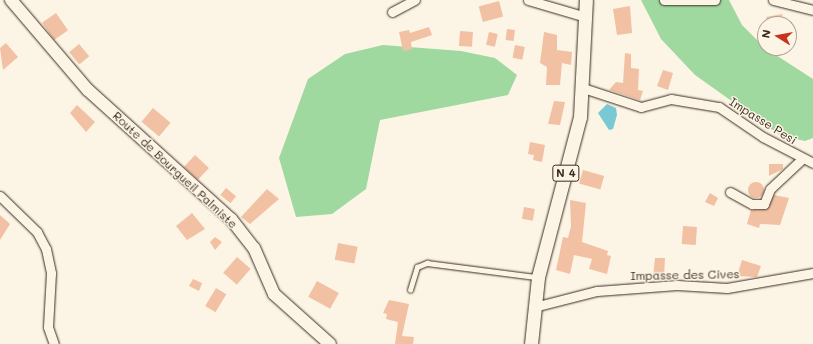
<!DOCTYPE html>
<style>
body{margin:0}
#map{position:relative;width:813px;height:344px;overflow:hidden;background:#fcf5e5;font-family:Mali,sans-serif}
div>[style]{position:absolute}
[style*='--x']{left:calc(var(--x)*1px);top:calc(var(--y)*1px);width:calc(var(--w)*1px);rotate:calc(var(--a)*1deg)}
.green>*{inset:0;background:#9fd99f}
.water>*{inset:0;background:#79c9d4}
.building>*{inset:0;background:#f2c0a3;transform-origin:0 0}
.round{border-radius:50%}
.roads{filter:drop-shadow(0 0 1px #3b2a1e) drop-shadow(0 0 1px #3b2a1e)}
.lane>*{height:4.5px;margin:-2.25px;padding:0 2.25px;transform-origin:2.25px;border-radius:2.25px;background:#fcf5e5}
.street>*{height:9px;margin:-4.5px;padding:0 4.5px;transform-origin:4.5px;border-radius:4.5px;background:#fcf5e5}
.secondary>*{height:12px;margin:-6px;padding:0 6px;transform-origin:6px;border-radius:6px;background:#fcf5e5}
.primary>*{height:13px;margin:-6.5px;padding:0 6.5px;transform-origin:6.5px;border-radius:6.5px;background:#fcf5e5}
span{translate:-50% -50%;white-space:nowrap;text-align:center;line-height:1.15;-webkit-text-stroke:3px #fcf5e5;paint-order:stroke}
.shield-label span{padding:1px 3px;background:#fcf5e5;border:1px solid;border-radius:3px;-webkit-text-stroke-width:0}
.shield-label{font-size:11px;color:#3b2a1e;font-weight:700}
.street-label{font-size:12px;color:#3b2a1e}
.north{position:absolute;left:757px;top:16px;width:40px;height:40px;box-sizing:border-box;background:#fcf5e5;border:1px solid #afa495;border-radius:50%;rotate:281deg;font-size:11px;font-weight:700;line-height:16px;text-align:center;color:#3b2a1e}
.north::after{content:'';display:block;margin:auto;width:14px;height:18px;background:#c8321e;clip-path:polygon(50% 0,100% 100%,50% 72%,0 100%)}
</style>
<div id="map">
<div class="green">
<div style="clip-path:polygon(641px 0,729px 0,742px 25px,765px 48px,813px 79px,813px 138px,805px 141px,781px 136px,695px 75px,661px 39px)"></div>
<div style="clip-path:polygon(383px 45px,461px 51px,495px 58px,517px 75px,508px 95px,380px 120px,366px 189px,332px 214px,296px 217px,279px 158px,308px 79px,345px 54px)"></div>
</div>
<div class="water">
<div style="clip-path:polygon(607px 104px,616px 108px,617px 115px,613px 129px,609px 130px,598px 113px)"></div>
</div>
<div class="building">
<div style="left:499px;top:1px;width:16px;height:21px;rotate:75deg"></div>
<div style="clip-path:polygon(630px 6px,632px 33px,617px 35px,613px 9px)"></div>
<div style="left:56px;top:13px;width:21px;height:17px;rotate:55deg"></div>
<div style="clip-path:polygon(782px 14px,784px 24px,767px 24px,766px 17px)"></div>
<div style="clip-path:polygon(429px 27px,432px 35px,411px 42px,412px 49px,403px 51px,399px 32px,409px 30px,410px 33px)"></div>
<div style="left:507px;top:29px;width:8px;height:11px;rotate:7deg"></div>
<div style="left:460px;top:31px;width:13px;height:15px;rotate:4deg"></div>
<div style="left:489px;top:32px;width:9px;height:13px;rotate:13deg"></div>
<div style="clip-path:polygon(544px 32px,557px 35px,557px 50px,572px 52px,571px 65px,562px 63px,560px 85px,546px 85px,547px 67px,540px 63px)"></div>
<div style="clip-path:polygon(6px 43px,18px 57px,3px 70px,0 48px)"></div>
<div style="left:79px;top:44px;width:16px;height:13px;rotate:50deg"></div>
<div style="left:515px;top:45px;width:10px;height:13px;rotate:11deg"></div>
<div style="clip-path:polygon(625px 53px,631px 54px,631px 68px,639px 69px,638px 90px,643px 91px,640px 100px,609px 90px,616px 82px,623px 83px)"></div>
<div style="clip-path:polygon(663px 70px,673px 73px,668px 90px,657px 86px)"></div>
<div style="clip-path:polygon(554px 101px,565px 102px,560px 125px,548px 124px)"></div>
<div style="clip-path:polygon(77px 105px,95px 122px,86px 132px,70px 113px)"></div>
<div style="left:153px;top:108px;width:23px;height:18px;rotate:40deg"></div>
<div style="clip-path:polygon(530px 142px,545px 145px,542px 162px,533px 160px,534px 155px,528px 154px)"></div>
<div style="left:195px;top:155px;width:19px;height:16px;rotate:43deg"></div>
<div style="clip-path:polygon(769px 164px,783px 164px,783px 169px,769px 176px)"></div>
<div style="left:583px;top:170px;width:22px;height:14px;rotate:16deg"></div>
<div class="round" style="left:748px;top:182px;width:16px;height:16px"></div>
<div style="left:226px;top:188px;width:13px;height:9px;rotate:39deg"></div>
<div style="clip-path:polygon(267px 189px,279px 199px,250px 224px,241px 217px)"></div>
<div style="clip-path:polygon(710px 193px,718px 198px,714px 206px,705px 202px)"></div>
<div style="clip-path:polygon(774px 195px,789px 198px,780px 225px,760px 224px,759px 228px,747px 224px,751px 210px,767px 209px)"></div>
<div style="clip-path:polygon(570px 200px,586px 203px,582px 242px,608px 251px,607px 255px,611px 256px,607px 274px,589px 269px,592px 259px,574px 255px,570px 274px,556px 270px,563px 237px,568px 238px,571px 226px)"></div>
<div style="left:524px;top:207px;width:11px;height:12px;rotate:10deg"></div>
<div style="clip-path:polygon(192px 213px,205px 229px,187px 240px,176px 226px)"></div>
<div style="clip-path:polygon(0 215px,10px 224px,0 240px)"></div>
<div style="left:683px;top:226px;width:14px;height:18px;rotate:4deg"></div>
<div style="clip-path:polygon(215px 237px,222px 242px,215px 250px,210px 242px)"></div>
<div style="left:338px;top:243px;width:20px;height:17px;rotate:11deg"></div>
<div style="left:237px;top:257px;width:18px;height:21px;rotate:41deg"></div>
<div style="clip-path:polygon(655px 258px,665px 258px,664px 278px,653px 278px)"></div>
<div style="clip-path:polygon(742px 260px,761px 266px,757px 277px,737px 276px)"></div>
<div style="clip-path:polygon(193px 279px,202px 283px,199px 291px,189px 286px)"></div>
<div style="left:317px;top:281px;width:25px;height:18px;rotate:29deg"></div>
<div style="left:216px;top:288px;width:12px;height:21px;rotate:31deg"></div>
<div style="clip-path:polygon(389px 300px,409px 304px,402px 336px,414px 337px,413px 344px,395px 344px,398px 322px,386px 319px,387px 314px,383px 313px)"></div>
</div>
<div class="roads">
<div class="lane">
<div style="--x:410;--y:290;--w:24;--a:-73"></div>
<div style="--x:417;--y:267;--w:11;--a:-22"></div>
<div style="--x:427;--y:263;--w:111;--a:7.3"></div>
</div>
<div class="street">
<div style="--x:528;--y:0;--w:60;--a:16.3"></div>
<div style="--x:664;--y:0;--w:51;--a:0"></div>
<div style="--x:773;--y:0;--w:41;--a:14"></div>
<div style="--x:392;--y:12;--w:26;--a:-28"></div>
<div style="--x:583;--y:88;--w:61;--a:18.1"></div>
<div style="--x:641;--y:107;--w:31;--a:-15"></div>
<div style="--x:671;--y:99;--w:49;--a:9.5"></div>
<div style="--x:719;--y:107;--w:53;--a:34.3"></div>
<div style="--x:763;--y:137;--w:56;--a:27.5"></div>
<div style="--x:730;--y:192;--w:25;--a:29"></div>
<div style="--x:752;--y:204;--w:12;--a:0"></div>
<div style="--x:764;--y:204;--w:16;--a:-68"></div>
<div style="--x:770;--y:189;--w:44;--a:-43.2"></div>
<div style="--x:0;--y:196;--w:52;--a:44.2"></div>
<div style="--x:37;--y:232;--w:19;--a:62"></div>
<div style="--x:46;--y:249;--w:25;--a:78"></div>
<div style="--x:51;--y:273;--w:54;--a:93.2"></div>
<div style="--x:48;--y:327;--w:18;--a:71"></div>
<div style="--x:534;--y:307;--w:65;--a:-14.3"></div>
<div style="--x:597;--y:291;--w:80;--a:-4.3"></div>
<div style="--x:677;--y:285;--w:50;--a:3.4"></div>
<div style="--x:727;--y:288;--w:87;--a:-9.9"></div>
</div>
<div class="secondary">
<div style="--x:11;--y:0;--w:118;--a:49.5"></div>
<div style="--x:88;--y:90;--w:193;--a:42.1"></div>
<div style="--x:231;--y:219;--w:37;--a:52"></div>
<div style="--x:254;--y:248;--w:50;--a:66.5"></div>
<div style="--x:274;--y:294;--w:75;--a:41.8"></div>
</div>
<div class="primary">
<div style="--x:531;--y:344;--w:67;--a:-84"></div>
<div style="--x:538;--y:277;--w:165;--a:-75.3"></div>
<div style="--x:580;--y:117;--w:117;--a:-87.1"></div>
</div>
</div>
<div class="shield-label">
<span style="left:566px;top:173px">N 4</span>
</div>
<div class="street-label">
<span style="left:763px;top:121px;rotate:32deg">Impasse Pesi</span>
<span style="left:175px;top:170px;rotate:43deg">Route de Bourgueil Palmiste</span>
<span style="left:685px;top:275px;rotate:-1deg">Impasse des Cives</span>
</div>
<div class="north">N</div>
</div>
